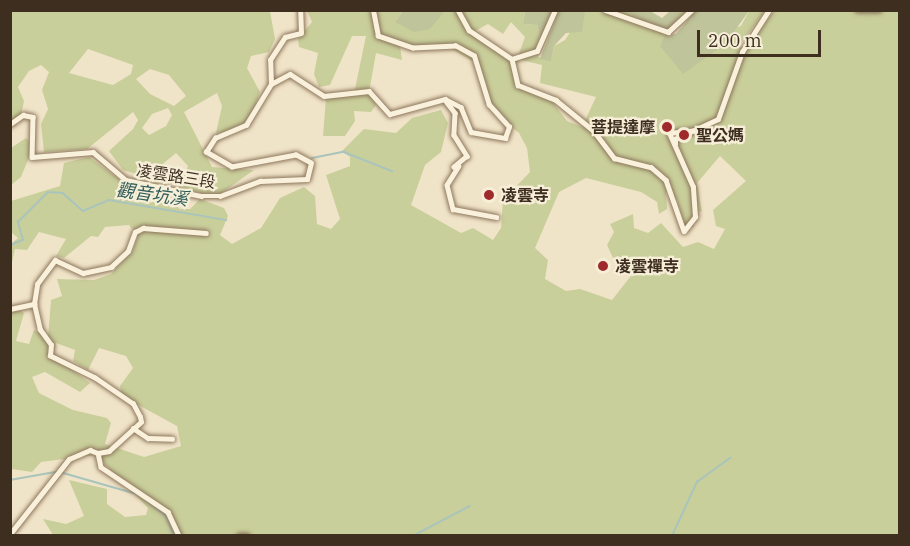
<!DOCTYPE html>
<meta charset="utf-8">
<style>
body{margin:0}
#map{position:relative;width:910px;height:546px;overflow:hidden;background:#f0e4c8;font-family:"IBM Plex Serif","Noto Sans TC",serif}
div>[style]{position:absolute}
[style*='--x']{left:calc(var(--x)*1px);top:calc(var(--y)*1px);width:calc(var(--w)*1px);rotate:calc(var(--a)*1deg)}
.green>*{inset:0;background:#c9cf9b}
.cemetery>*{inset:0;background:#bfc49a}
.stream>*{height:1.5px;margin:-0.75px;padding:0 0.75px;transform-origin:0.75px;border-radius:0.75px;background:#a9c4bc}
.roads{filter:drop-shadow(0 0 2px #8d765c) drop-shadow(0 0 2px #8d765c)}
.minor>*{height:4.5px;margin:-2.25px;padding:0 2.25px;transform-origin:2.25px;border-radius:2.25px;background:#faf1dc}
.dots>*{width:16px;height:16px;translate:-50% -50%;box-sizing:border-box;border:3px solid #f7eed8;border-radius:50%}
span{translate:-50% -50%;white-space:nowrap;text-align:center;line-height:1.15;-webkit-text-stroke:4.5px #f7eed8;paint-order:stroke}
.poi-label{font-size:16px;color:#3d2e20;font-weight:700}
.right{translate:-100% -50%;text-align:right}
.left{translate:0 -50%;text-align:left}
.street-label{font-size:16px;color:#3d2e20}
.water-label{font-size:18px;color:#2f5d5a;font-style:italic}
.frame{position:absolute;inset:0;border:12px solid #3d2e20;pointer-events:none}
.scale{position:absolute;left:697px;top:30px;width:124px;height:27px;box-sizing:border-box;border:3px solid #3d2e20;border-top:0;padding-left:8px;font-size:18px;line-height:21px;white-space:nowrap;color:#3d2e20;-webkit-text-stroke:4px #f7eed8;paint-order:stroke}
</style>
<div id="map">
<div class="green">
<div style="clip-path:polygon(evenodd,11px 11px,270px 11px,275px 39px,269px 52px,251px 56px,247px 68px,260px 92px,251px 117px,236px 131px,216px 133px,222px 106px,217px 93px,184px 112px,212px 167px,254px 170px,216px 197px,179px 187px,188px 166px,176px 153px,147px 177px,123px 170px,109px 151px,133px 129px,138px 120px,133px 112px,87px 149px,44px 152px,41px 124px,48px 109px,42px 90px,49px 72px,41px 65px,29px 71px,18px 87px,24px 101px,21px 116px,11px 121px,11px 11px,88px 49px,133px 65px,131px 74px,113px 85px,69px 73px,88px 49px,11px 11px,150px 69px,169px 75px,186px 96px,174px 106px,150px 94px,136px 79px,150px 69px,11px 11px,168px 108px,172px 115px,166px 126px,149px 135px,142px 128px,152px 114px,168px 108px)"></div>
<div style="clip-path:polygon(evenodd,307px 11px,403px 11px,395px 22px,444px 11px,525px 11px,523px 24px,537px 25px,541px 37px,549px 11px,559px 11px,538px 57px,551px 60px,554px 46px,565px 40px,584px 11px,626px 11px,665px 35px,661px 47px,741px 26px,749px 11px,765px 11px,739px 46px,746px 50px,774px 11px,899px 11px,899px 535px,53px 535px,43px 519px,66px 524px,84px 516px,69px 480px,107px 489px,107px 504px,125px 517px,146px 515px,148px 508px,96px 455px,41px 462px,32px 472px,11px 469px,10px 304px,24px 313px,16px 341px,29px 344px,34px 330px,48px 338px,51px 300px,62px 296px,57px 279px,94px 280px,111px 274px,133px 251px,138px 236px,129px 225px,105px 227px,98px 237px,91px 236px,64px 258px,56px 256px,66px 239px,39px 232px,27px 250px,15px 249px,11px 266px,11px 244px,18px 238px,11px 232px,11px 201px,60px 186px,64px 163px,89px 157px,128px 186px,154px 185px,180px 209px,190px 209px,200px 199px,224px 208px,228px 216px,220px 235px,232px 244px,261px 228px,280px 198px,304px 187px,315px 196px,317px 224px,331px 229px,340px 219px,326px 175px,350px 166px,350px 157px,342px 151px,364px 129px,396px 133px,412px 118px,441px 110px,448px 123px,441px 152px,425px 165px,411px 205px,461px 233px,473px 228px,493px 240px,501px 228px,503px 200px,530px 172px,527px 148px,519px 133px,494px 113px,477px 64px,450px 48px,400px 46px,402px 60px,376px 53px,369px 92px,376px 105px,371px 112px,354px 111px,355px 121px,345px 136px,323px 136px,326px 98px,349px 95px,355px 89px,366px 36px,352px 36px,330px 85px,319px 87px,314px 74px,318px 53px,299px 47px,298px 39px,312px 22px,307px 11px,511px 22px,525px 37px,517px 59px,542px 65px,540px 83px,596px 97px,582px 127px,567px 121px,551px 100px,518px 84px,507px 56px,473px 32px,488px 24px,503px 34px,511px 22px,307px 11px,720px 156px,746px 181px,713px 210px,716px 226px,725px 229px,714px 249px,698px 242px,683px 247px,661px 223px,648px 233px,634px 228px,633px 214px,610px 224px,614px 232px,607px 245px,613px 258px,634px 272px,612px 300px,580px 289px,566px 291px,545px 279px,548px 260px,535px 248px,559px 192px,586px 178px,641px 192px,657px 202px,659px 214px,667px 209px,666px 191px,677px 200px,685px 225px,694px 227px,692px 209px,702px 212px,697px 183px,720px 156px,307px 11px,56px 343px,75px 350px,73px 361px,88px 370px,99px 348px,126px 356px,133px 368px,120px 386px,122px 396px,177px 426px,181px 446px,144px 457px,105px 444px,111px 423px,107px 418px,73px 410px,39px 393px,32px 377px,45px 372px,80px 392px,90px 383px,53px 356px,56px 343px)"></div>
<div style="clip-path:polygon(26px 138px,34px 145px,21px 177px,11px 185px,11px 148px)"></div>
</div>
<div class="cemetery">
<div style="clip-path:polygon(696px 10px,749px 11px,725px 44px,683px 74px,660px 46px,665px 35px,676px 34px)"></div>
<div style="clip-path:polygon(403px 11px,444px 10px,444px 12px,430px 29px,414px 32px,395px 22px)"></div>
<div style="clip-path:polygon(525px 11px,551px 12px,541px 38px,537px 25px,523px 24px)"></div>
<div style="clip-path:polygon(559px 11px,585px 11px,582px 32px,566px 33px,554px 46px,551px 61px,540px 59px)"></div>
<div style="clip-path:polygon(626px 11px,650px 11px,662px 18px,670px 11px,689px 11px,678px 26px,659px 31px)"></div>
</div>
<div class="stream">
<div style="--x:312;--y:158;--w:33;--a:-11"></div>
<div style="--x:344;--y:152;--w:52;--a:21.6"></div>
<div style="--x:116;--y:199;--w:17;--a:-54"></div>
<div style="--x:10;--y:245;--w:14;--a:-21"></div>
<div style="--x:23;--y:240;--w:19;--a:-106"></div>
<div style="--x:18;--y:222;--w:42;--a:-45"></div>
<div style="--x:48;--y:192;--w:15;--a:4"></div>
<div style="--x:63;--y:193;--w:27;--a:42"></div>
<div style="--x:83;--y:211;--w:28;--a:-23"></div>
<div style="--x:109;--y:200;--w:119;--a:9.7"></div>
<div style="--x:60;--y:472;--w:83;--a:16"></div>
<div style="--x:140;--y:495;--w:33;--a:39"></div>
<div style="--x:166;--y:516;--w:22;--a:68"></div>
<div style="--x:10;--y:480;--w:47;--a:-9.9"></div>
<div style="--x:413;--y:536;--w:64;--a:-27.8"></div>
<div style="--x:672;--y:536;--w:60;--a:-65.2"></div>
<div style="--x:697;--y:482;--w:41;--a:-36"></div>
</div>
<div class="roads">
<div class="minor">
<div style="--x:458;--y:10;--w:23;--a:61"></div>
<div style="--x:469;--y:30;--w:52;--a:34"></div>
<div style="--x:512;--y:59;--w:26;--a:-18"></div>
<div style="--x:537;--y:51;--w:45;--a:-66.3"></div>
<div style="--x:605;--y:10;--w:67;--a:19.2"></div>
<div style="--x:668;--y:32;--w:33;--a:-43"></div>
<div style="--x:857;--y:10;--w:23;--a:0"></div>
<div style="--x:512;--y:59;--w:27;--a:77"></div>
<div style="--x:518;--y:85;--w:41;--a:21.5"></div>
<div style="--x:556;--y:100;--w:49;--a:39.2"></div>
<div style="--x:594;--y:131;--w:34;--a:53"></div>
<div style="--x:614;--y:158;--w:38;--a:14"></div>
<div style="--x:651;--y:167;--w:20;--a:41"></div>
<div style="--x:666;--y:180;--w:54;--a:70.6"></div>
<div style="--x:684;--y:231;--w:18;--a:-52"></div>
<div style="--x:695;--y:217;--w:30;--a:-94"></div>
<div style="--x:693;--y:187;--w:59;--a:-114"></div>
<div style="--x:669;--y:133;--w:36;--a:-6"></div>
<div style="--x:271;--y:84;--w:24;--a:-92"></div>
<div style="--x:270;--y:60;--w:27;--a:-57"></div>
<div style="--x:285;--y:37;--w:16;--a:-14"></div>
<div style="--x:301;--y:33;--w:23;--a:-92"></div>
<div style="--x:446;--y:101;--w:15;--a:53"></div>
<div style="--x:455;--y:113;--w:22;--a:93"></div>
<div style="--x:454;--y:135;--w:25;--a:58"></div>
<div style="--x:467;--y:156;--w:17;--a:140"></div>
<div style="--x:10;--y:124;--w:16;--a:-35"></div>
<div style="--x:23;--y:115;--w:10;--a:11"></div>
<div style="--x:33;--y:117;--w:40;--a:91.4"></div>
<div style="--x:32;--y:157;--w:61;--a:-4.7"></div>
<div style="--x:93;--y:152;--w:43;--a:40.3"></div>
<div style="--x:126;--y:180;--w:77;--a:12"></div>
<div style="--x:201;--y:196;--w:19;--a:0"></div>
<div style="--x:220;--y:196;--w:43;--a:-20.6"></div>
<div style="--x:260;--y:181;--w:47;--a:-2.4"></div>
<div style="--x:307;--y:179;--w:16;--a:-76"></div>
<div style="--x:311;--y:163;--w:17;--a:-152"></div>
<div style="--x:296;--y:155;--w:65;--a:169.4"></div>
<div style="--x:232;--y:167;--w:30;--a:-150"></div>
<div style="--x:206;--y:152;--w:17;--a:-57"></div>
<div style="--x:215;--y:138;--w:34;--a:-23"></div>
<div style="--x:246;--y:125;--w:48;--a:-58.6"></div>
<div style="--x:271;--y:84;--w:21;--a:-28"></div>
<div style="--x:290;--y:74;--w:40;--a:32.9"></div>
<div style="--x:324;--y:96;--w:45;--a:-6.3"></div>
<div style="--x:369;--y:91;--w:31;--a:48"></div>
<div style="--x:390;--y:114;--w:57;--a:-15.3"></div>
<div style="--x:445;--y:99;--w:18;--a:27"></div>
<div style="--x:461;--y:107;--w:27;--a:68"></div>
<div style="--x:471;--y:132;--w:35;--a:10"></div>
<div style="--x:505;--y:138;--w:12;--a:-70"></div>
<div style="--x:509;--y:127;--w:30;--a:-132"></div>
<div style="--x:489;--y:105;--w:51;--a:-107"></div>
<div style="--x:474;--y:56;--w:21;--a:-151"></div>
<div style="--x:456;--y:46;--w:43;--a:177.3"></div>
<div style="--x:413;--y:48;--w:37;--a:-161"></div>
<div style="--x:378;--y:36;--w:26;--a:-101"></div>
<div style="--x:675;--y:144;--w:5;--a:-90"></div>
<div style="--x:675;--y:139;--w:47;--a:-24.9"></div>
<div style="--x:718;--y:119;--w:71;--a:-70.3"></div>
<div style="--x:742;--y:52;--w:50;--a:-57.3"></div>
<div style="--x:459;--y:166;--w:22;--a:122"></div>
<div style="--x:447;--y:185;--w:25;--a:76"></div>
<div style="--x:453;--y:209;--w:44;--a:10.5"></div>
<div style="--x:10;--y:309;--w:25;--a:-12"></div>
<div style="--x:133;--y:428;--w:18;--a:34"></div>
<div style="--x:148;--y:438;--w:24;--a:2"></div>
<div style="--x:98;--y:453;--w:11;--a:-10"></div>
<div style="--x:109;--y:451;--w:43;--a:-42.2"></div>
<div style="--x:141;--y:422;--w:5;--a:-101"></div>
<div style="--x:140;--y:417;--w:15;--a:-118"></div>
<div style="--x:133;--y:404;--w:46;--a:-145.6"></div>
<div style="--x:95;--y:378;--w:50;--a:-153.9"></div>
<div style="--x:50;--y:356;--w:11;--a:-85"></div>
<div style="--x:51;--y:345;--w:19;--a:-126"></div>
<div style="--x:40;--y:330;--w:27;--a:-103"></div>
<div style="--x:34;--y:304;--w:20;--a:-81"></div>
<div style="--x:37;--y:284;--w:30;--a:-53"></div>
<div style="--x:55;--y:260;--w:31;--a:25"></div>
<div style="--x:83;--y:273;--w:29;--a:-12"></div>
<div style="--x:111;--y:267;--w:23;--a:-43"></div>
<div style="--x:128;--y:251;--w:20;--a:-70"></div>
<div style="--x:135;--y:232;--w:9;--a:-27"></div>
<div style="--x:143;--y:228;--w:63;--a:4.5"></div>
<div style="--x:10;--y:534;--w:95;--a:-51.8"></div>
<div style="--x:69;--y:459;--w:23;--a:-23"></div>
<div style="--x:90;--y:450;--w:9;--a:21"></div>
<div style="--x:98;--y:453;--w:14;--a:78"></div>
<div style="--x:101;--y:467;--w:81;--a:33.9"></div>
<div style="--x:168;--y:512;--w:26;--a:65"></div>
<div style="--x:239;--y:536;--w:9;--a:0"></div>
</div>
</div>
<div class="dots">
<div style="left:667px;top:127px;background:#9e2a2b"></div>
<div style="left:684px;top:135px;background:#9e2a2b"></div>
<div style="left:489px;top:195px;background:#9e2a2b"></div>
<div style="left:603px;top:266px;background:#9e2a2b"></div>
</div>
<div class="poi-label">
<span class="right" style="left:655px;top:127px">菩提達摩</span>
<span class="left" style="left:696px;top:135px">聖公媽</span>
<span class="left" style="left:501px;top:195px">凌雲寺</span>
<span class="left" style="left:615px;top:266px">凌雲禪寺</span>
</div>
<div class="street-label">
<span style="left:176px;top:176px;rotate:9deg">凌雲路三段</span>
</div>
<div class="water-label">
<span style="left:152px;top:195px;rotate:8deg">觀音坑溪</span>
</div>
<div class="frame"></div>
<div class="scale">200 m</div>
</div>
